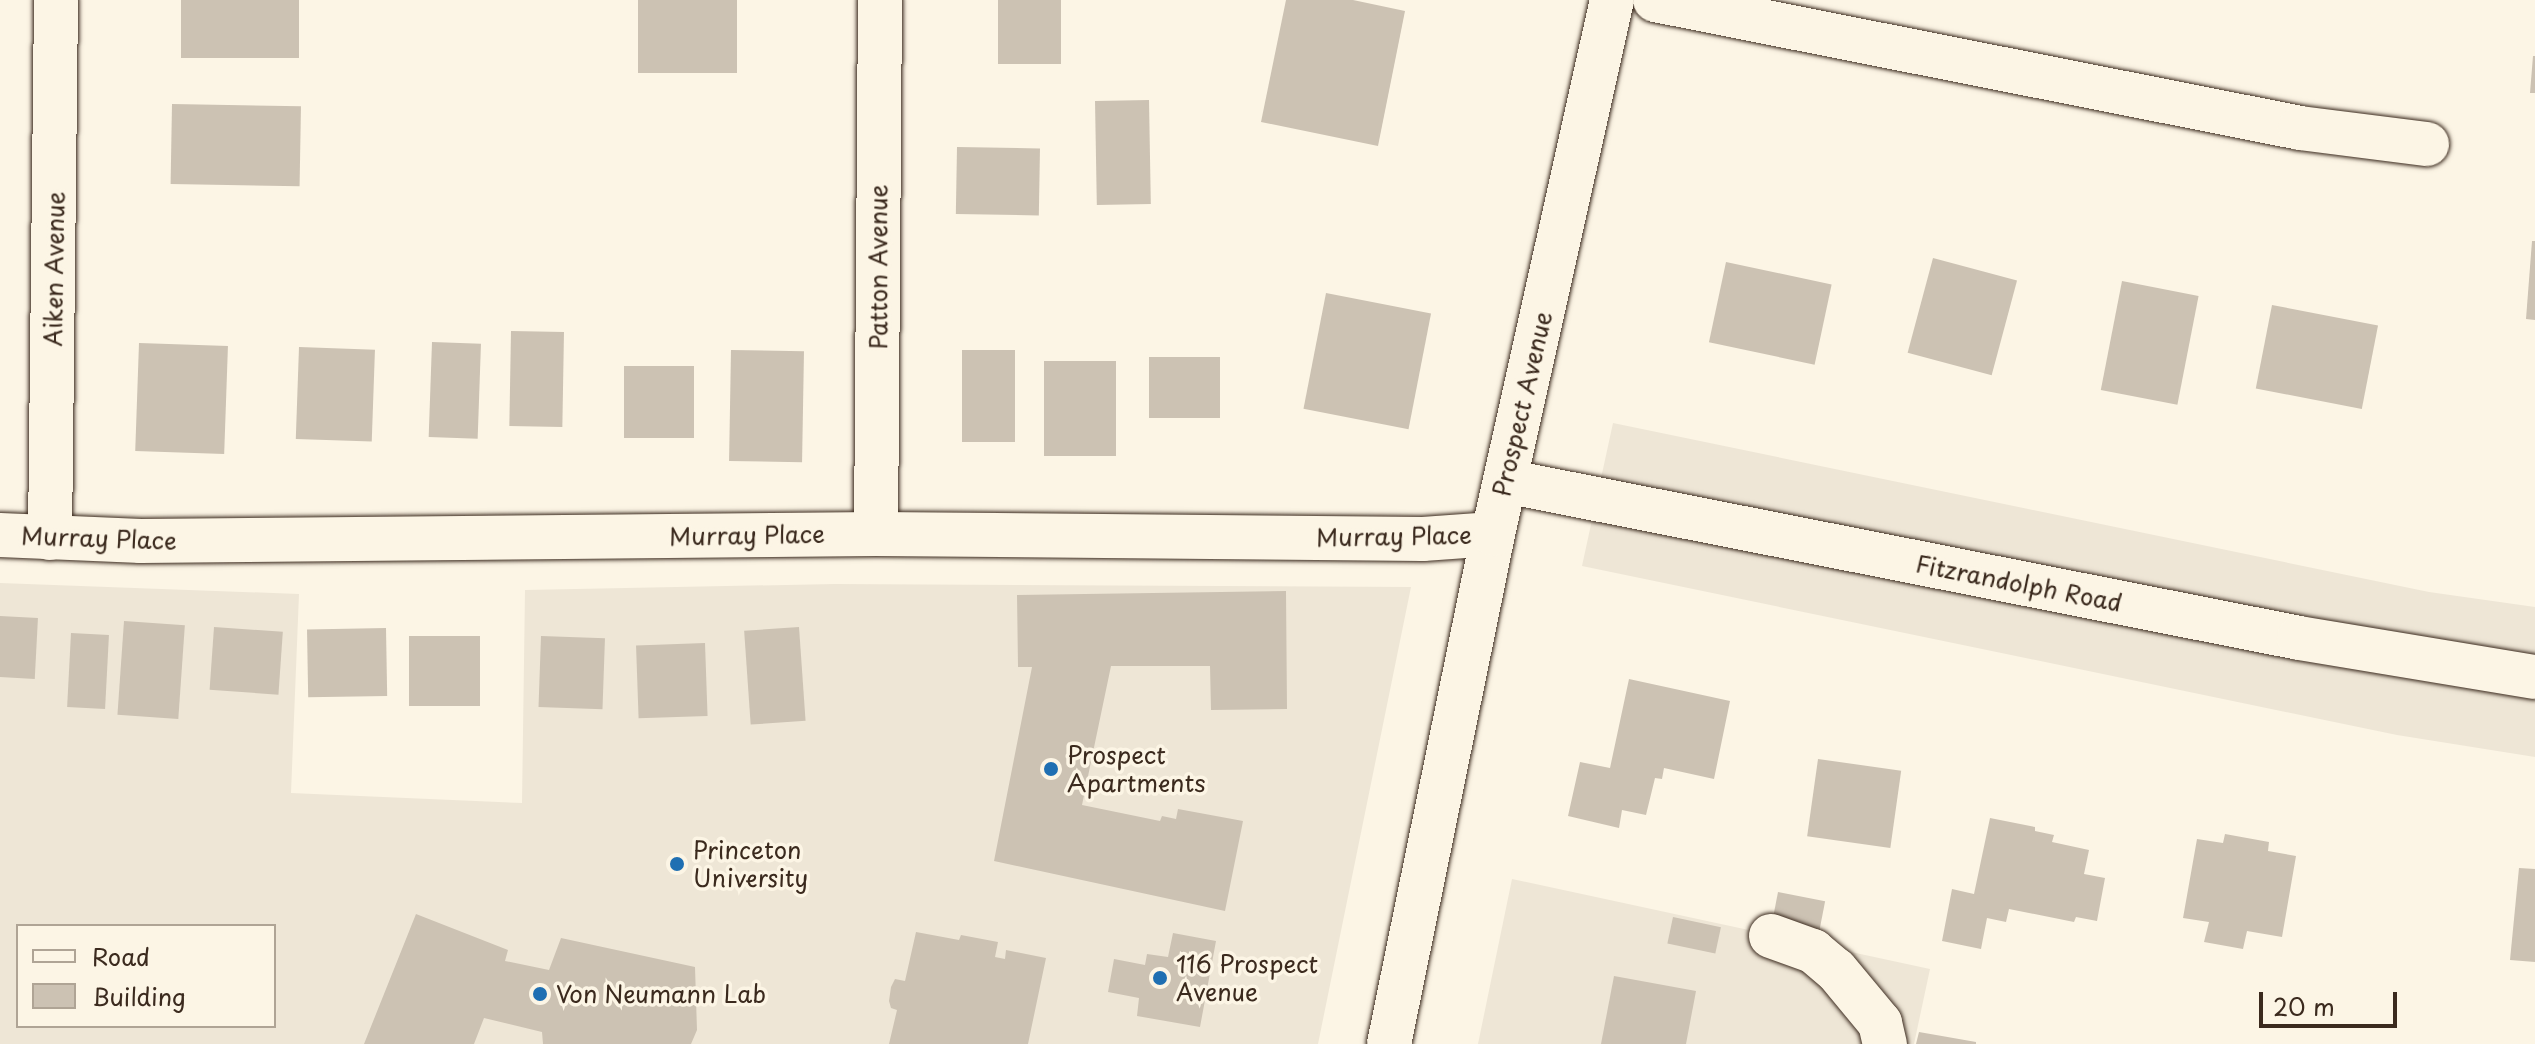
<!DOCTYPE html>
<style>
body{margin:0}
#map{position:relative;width:2535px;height:1044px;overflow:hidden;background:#fcf5e5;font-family:"Playpen Sans",sans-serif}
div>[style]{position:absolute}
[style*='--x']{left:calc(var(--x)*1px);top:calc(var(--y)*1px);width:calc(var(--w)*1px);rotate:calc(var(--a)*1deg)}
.built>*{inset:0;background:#eee6d6}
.building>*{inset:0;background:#ccc2b3;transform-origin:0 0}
.roads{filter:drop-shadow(0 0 2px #3b2a1e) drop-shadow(0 0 2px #3b2a1e)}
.minor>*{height:44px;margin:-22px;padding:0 22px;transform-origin:22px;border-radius:22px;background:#fcf5e5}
.dots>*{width:22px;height:22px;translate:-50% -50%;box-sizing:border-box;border:4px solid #fcf5e5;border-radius:50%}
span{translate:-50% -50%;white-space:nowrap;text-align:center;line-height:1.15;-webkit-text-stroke:7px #fcf5e5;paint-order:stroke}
.street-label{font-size:24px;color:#3b2a1e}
.poi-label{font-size:24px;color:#3b2a1e}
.left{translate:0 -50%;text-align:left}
.legend{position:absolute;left:16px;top:924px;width:260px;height:104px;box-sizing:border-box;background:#fcf5e5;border:2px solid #afa495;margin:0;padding:10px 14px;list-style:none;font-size:24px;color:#3b2a1e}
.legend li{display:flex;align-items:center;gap:16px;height:40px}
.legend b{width:40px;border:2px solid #afa495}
.scale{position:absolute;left:2259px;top:992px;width:138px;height:36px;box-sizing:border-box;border:4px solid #3b2a1e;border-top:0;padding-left:10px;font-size:24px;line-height:28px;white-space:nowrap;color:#3b2a1e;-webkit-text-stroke:6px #fcf5e5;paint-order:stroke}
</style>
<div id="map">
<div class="built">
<div style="clip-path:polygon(1613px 423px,2429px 592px,2535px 607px,2535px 757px,2397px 735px,1582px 566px)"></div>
<div style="clip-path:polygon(evenodd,0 583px,299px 594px,291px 793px,522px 803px,525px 590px,835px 584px,1411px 587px,1318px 1044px,0 1044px,0 583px,18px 926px,274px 926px,274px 1026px,18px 1026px,18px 926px)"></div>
<div style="clip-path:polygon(1512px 879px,1930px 969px,1914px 1044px,1478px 1044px)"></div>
</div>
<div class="building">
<div style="left:181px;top:0;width:118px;height:58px"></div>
<div style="left:638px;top:0;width:99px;height:73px"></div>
<div style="left:998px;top:0;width:63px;height:64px"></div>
<div style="clip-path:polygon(1286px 0,1353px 0,1405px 11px,1378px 146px,1261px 122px)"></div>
<div style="clip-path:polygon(2533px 56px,2535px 56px,2535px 93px,2530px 93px)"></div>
<div style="left:1149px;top:100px;width:104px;height:54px;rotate:89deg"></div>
<div style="left:172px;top:104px;width:129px;height:80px;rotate:1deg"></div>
<div style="left:957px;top:147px;width:83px;height:67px;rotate:1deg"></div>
<div style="clip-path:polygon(2532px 241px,2535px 241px,2535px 320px,2526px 319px)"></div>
<div style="left:1933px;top:258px;width:87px;height:98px;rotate:15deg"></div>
<div style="left:1726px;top:262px;width:108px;height:82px;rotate:12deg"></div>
<div style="left:2122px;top:281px;width:78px;height:111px;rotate:11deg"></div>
<div style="left:1326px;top:293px;width:107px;height:118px;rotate:11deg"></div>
<div style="left:2272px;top:305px;width:108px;height:85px;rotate:11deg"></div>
<div style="left:511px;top:331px;width:53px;height:95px;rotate:1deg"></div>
<div style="left:432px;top:342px;width:49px;height:95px;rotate:2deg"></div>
<div style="left:139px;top:343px;width:89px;height:108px;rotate:2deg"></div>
<div style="left:299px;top:347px;width:76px;height:92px;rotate:2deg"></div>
<div style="left:731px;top:350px;width:73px;height:111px;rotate:1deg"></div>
<div style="left:962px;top:350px;width:53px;height:92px"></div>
<div style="left:1149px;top:357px;width:71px;height:61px"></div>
<div style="left:1116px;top:361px;width:95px;height:72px;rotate:90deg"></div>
<div style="left:624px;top:366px;width:70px;height:72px"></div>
<div style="clip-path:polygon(1286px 591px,1287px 709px,1211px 710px,1210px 666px,1111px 666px,1082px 805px,1160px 821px,1162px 816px,1176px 819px,1178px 809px,1243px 821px,1225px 911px,994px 861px,1032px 667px,1018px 667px,1017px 595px)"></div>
<div style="left:0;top:616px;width:38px;height:61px;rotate:3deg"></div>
<div style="left:124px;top:621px;width:61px;height:94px;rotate:4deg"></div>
<div style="left:214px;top:627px;width:69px;height:63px;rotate:4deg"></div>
<div style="left:799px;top:627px;width:94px;height:55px;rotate:86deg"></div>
<div style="left:386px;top:628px;width:68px;height:79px;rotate:89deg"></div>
<div style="left:71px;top:633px;width:38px;height:74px;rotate:3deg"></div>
<div style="left:409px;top:636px;width:71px;height:70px"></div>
<div style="left:541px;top:636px;width:64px;height:71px;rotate:2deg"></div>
<div style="left:705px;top:643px;width:73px;height:69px;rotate:88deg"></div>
<div style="clip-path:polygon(1629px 679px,1730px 701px,1714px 779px,1664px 768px,1662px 779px,1655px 778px,1646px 815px,1622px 810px,1619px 828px,1568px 816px,1580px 762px,1610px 768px)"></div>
<div style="left:1818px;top:759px;width:84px;height:78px;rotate:8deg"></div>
<div style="clip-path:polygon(1990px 818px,2035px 827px,2035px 831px,2054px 835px,2052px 842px,2089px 850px,2084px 874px,2105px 878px,2097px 921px,2076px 917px,2074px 922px,2009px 909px,2006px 922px,1987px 918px,1981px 949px,1942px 941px,1952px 889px,1974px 894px)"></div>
<div style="clip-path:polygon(2225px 834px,2269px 842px,2268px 851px,2296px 856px,2282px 937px,2247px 931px,2243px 949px,2204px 942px,2209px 922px,2183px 918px,2197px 839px,2223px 843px)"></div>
<div style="clip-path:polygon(2519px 868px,2535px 869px,2535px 962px,2510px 960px)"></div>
<div style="left:1778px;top:892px;width:48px;height:33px;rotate:11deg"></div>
<div style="clip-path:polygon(416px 914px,508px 950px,505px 961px,549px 970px,561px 938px,695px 967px,697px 1030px,691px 1044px,543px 1044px,542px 1032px,484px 1018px,474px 1044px,364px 1044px)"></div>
<div style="left:1673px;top:917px;width:49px;height:27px;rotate:12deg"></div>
<div style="clip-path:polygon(916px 932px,959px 940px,961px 935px,998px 942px,995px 957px,1005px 959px,1006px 950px,1046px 958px,1028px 1044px,889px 1044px,897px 1010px,891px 1008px,889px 1001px,891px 987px,895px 979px,905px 981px)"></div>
<div style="clip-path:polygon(1173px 933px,1216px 941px,1200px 1027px,1137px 1016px,1139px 998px,1108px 992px,1114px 959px,1145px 965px,1147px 954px,1168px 957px)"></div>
<div style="clip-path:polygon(1614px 976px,1696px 991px,1686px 1044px,1601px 1044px)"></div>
<div style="clip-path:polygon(1919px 1032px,1976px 1042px,1976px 1044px,1916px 1044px)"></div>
</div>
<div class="roads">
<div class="minor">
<div style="--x:1655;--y:0;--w:658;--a:11.22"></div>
<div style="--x:2300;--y:128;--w:128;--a:7.2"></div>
<div style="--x:1505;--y:481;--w:809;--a:11.18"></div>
<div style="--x:2299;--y:638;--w:239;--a:9.4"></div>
<div style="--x:876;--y:534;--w:534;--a:-89.57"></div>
<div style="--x:0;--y:535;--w:141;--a:2.4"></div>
<div style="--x:141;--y:541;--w:735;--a:-0.55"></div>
<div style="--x:876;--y:534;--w:547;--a:0.52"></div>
<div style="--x:1423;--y:539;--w:70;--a:-4.1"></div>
<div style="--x:50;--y:538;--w:538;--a:-89.36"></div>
<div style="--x:1771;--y:936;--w:45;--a:19.7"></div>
<div style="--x:1813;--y:951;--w:30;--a:40"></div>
<div style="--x:1836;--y:970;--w:69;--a:50.3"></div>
<div style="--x:1880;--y:1023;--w:22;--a:77"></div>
<div style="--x:1389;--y:1044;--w:520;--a:-78.47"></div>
<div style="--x:1493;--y:534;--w:547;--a:-77.44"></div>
</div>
</div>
<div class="dots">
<div style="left:1051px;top:769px;background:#1f6fb2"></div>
<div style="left:677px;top:864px;background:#1f6fb2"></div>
<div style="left:1160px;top:978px;background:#1f6fb2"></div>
<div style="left:540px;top:994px;background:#1f6fb2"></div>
</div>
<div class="street-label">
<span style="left:878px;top:267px;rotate:-90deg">Patton Avenue</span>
<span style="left:54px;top:269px;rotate:-89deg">Aiken Avenue</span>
<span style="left:1522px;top:404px;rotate:-77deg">Prospect Avenue</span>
<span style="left:747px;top:535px;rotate:-1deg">Murray Place</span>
<span style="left:1394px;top:536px;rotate:-1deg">Murray Place</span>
<span style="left:99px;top:538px;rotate:2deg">Murray Place</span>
<span style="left:2019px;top:583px;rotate:11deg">Fitzrandolph Road</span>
</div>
<div class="poi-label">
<span class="left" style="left:1067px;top:769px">Prospect<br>Apartments</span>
<span class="left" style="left:693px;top:864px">Princeton<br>University</span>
<span class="left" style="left:1176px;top:978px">116 Prospect<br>Avenue</span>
<span class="left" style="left:556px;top:994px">Von Neumann Lab</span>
</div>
<ul class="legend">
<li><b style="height:10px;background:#fcf5e5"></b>Road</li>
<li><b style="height:22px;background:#ccc2b3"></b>Building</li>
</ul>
<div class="scale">20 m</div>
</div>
